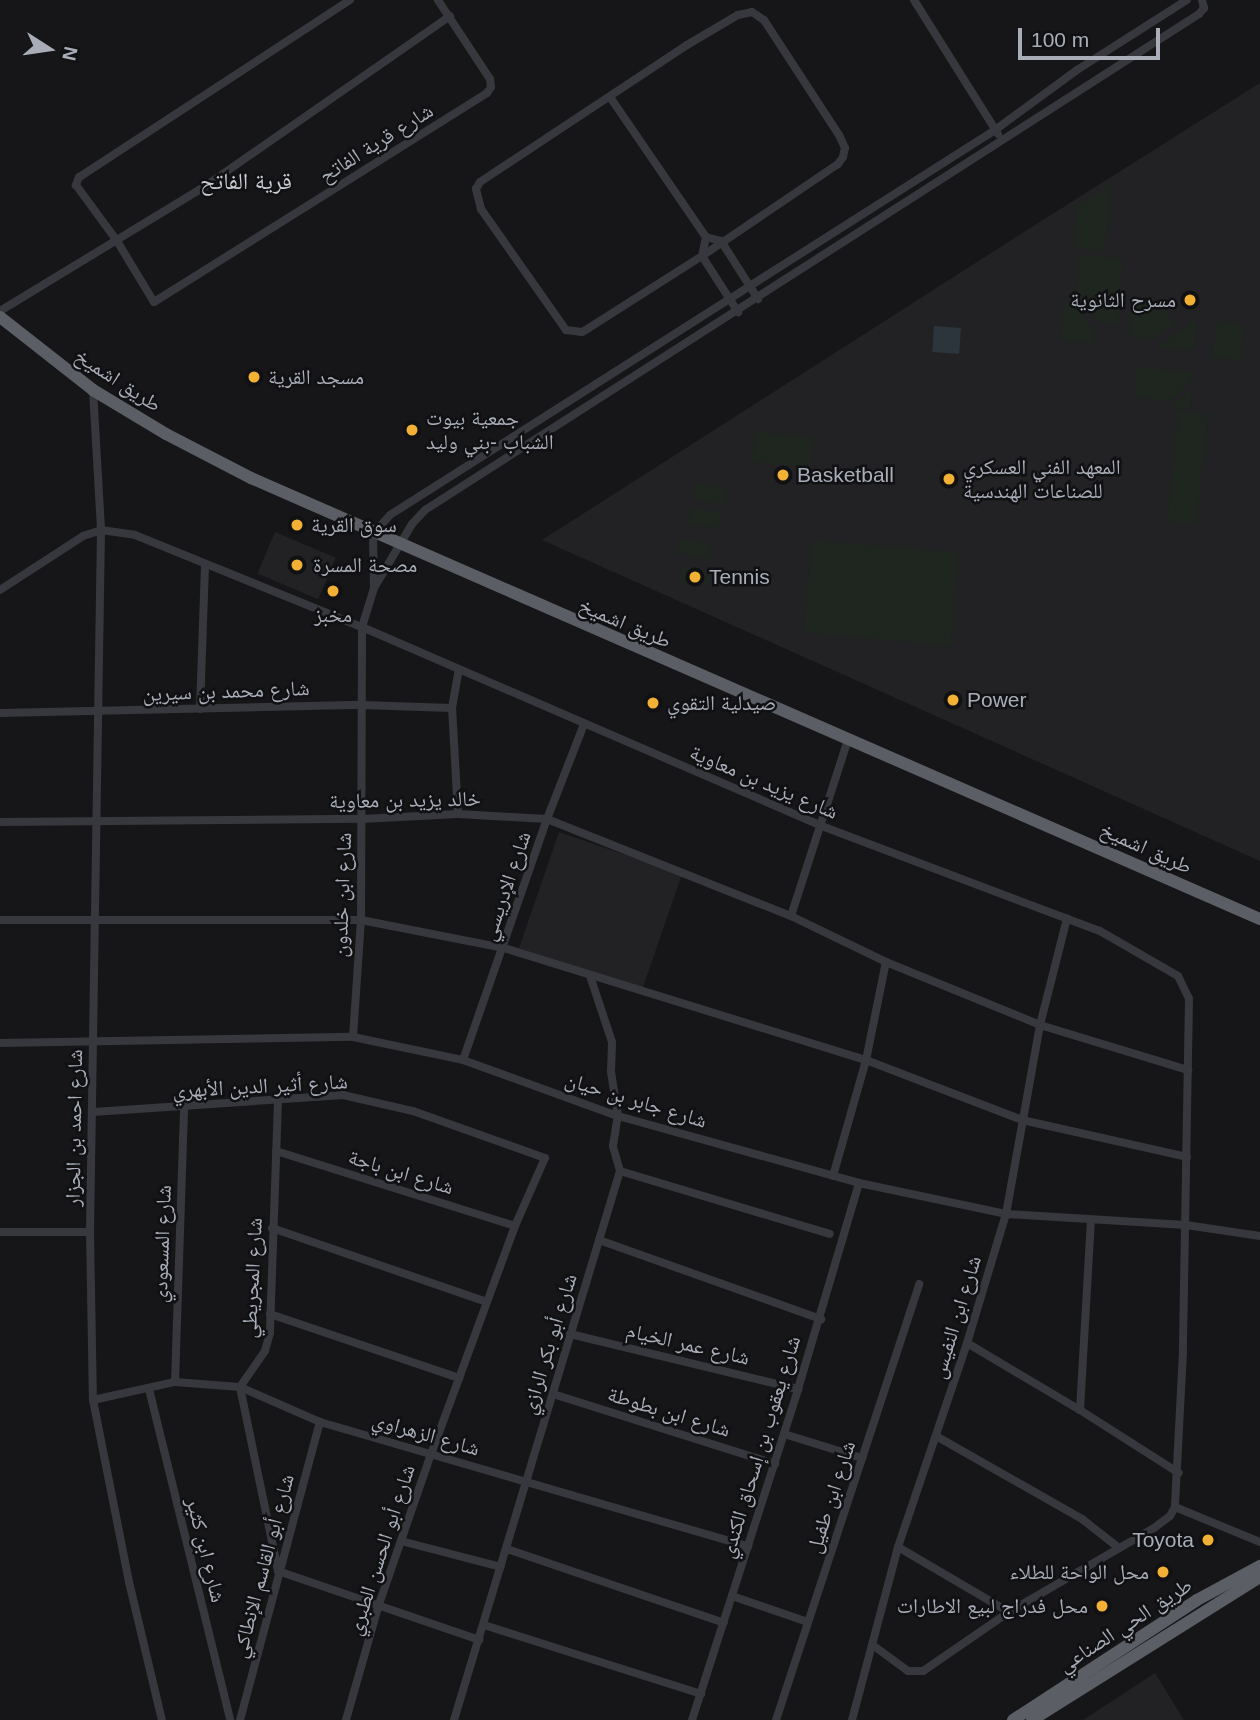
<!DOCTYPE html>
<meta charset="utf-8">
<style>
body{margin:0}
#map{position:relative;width:1260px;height:1720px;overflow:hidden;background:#161618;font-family:Helvetica,"Noto Naskh Arabic",sans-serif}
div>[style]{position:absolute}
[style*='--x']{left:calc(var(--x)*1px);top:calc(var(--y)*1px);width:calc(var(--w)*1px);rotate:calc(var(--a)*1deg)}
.built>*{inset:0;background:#222225;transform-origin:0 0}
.green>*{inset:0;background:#1e261f;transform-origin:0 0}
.water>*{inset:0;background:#2c353c;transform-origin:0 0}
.minor>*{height:8px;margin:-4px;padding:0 4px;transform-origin:4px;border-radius:4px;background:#37383d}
.trunk>*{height:12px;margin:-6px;padding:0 6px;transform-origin:6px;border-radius:6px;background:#5b5e65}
.dots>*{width:19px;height:19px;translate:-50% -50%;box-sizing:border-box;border:4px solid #111113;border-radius:50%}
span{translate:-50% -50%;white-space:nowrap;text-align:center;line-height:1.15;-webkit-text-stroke:5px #111113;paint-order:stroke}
.street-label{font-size:21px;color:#a8adb8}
.poi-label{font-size:21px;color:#a8adb8}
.right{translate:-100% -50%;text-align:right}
.left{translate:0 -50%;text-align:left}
.neighbourhood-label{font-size:23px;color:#c9ccd4}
.north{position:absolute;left:14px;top:14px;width:70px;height:70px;-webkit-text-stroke:5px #111113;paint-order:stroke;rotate:102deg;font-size:19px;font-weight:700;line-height:28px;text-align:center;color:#a8adb8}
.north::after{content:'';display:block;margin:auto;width:24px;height:32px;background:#a8adb8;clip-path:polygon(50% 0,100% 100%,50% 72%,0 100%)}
.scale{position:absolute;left:1018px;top:28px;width:142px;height:32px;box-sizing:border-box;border:4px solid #a8adb8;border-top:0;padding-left:9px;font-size:21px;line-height:24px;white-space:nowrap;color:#a8adb8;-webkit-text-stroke:5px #111113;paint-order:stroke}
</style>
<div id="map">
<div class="built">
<div style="clip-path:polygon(1260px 83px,1260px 861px,542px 540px,1013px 239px)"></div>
<div style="left:275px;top:532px;width:66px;height:45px;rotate:23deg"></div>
<div style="left:559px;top:832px;width:130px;height:123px;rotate:19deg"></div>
<div style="clip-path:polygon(1155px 1673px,1184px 1720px,1083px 1720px)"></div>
</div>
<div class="green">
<div style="clip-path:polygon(1110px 186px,1105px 251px,1074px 248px,1077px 205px)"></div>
<div style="clip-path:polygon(1080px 255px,1123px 258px,1118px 325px,1101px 323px,1077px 296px)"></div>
<div style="clip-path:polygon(1132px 299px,1158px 302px,1175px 322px,1154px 339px,1129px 336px)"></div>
<div style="clip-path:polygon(1064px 300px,1074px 301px,1093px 330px,1092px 343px,1061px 341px)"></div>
<div style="clip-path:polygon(1197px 318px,1194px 350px,1157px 348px)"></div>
<div style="left:1217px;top:321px;width:28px;height:36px;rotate:8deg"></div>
<div style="clip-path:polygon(1137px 367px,1192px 372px,1191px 382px,1169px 401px,1134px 397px)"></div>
<div style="clip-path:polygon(1191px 389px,1190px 409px,1170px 408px)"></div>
<div style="left:1179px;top:411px;width:29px;height:111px;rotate:6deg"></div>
<div style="left:755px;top:432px;width:58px;height:30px;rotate:5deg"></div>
<div style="left:697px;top:484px;width:29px;height:16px;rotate:8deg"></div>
<div style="left:691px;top:508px;width:30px;height:16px;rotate:8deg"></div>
<div style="left:681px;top:539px;width:30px;height:15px;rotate:8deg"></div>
<div style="left:812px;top:540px;width:147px;height:93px;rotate:5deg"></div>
<div style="left:681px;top:567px;width:30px;height:16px;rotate:8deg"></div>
</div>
<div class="water">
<div style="left:934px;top:326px;width:27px;height:26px;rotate:4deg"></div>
</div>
<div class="minor">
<div style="--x:350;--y:0;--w:324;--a:146.8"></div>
<div style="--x:79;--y:177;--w:9;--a:111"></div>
<div style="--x:76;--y:185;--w:69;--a:53.8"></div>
<div style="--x:117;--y:241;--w:71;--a:58.8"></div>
<div style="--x:154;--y:302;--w:393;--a:-32.1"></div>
<div style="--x:487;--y:93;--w:7;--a:-56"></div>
<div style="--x:491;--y:87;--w:8;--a:-97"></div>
<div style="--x:490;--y:79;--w:95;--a:-123.4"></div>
<div style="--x:914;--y:0;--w:158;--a:57.9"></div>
<div style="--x:752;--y:12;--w:14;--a:34"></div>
<div style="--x:764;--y:20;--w:137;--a:56.9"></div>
<div style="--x:839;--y:135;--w:14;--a:65"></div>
<div style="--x:845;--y:148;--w:9;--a:103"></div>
<div style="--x:843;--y:157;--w:9;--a:126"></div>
<div style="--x:838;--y:164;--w:164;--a:145.9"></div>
<div style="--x:702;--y:256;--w:134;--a:147.5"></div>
<div style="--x:589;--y:328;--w:8;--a:150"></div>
<div style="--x:582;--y:332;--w:16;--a:-173"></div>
<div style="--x:566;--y:330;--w:148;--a:-125.1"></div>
<div style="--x:481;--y:209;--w:21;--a:-104"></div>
<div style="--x:476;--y:189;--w:8;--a:-60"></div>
<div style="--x:480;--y:182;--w:248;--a:-33.5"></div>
<div style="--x:687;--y:45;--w:59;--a:-30.5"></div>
<div style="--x:738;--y:15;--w:14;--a:-12"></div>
<div style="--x:610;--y:97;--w:170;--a:55.6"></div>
<div style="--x:706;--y:237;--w:16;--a:15"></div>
<div style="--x:721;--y:241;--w:69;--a:57.5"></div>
<div style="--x:706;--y:237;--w:19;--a:102"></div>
<div style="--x:702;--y:256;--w:67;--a:57.3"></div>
<div style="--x:0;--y:311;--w:242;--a:-31.3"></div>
<div style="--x:207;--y:185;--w:296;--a:-34.8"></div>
<div style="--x:93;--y:390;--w:140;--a:86.7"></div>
<div style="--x:101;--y:530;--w:702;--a:90.9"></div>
<div style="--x:90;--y:1232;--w:168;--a:89"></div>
<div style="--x:93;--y:1400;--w:186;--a:78.8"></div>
<div style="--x:129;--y:1582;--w:142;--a:76.6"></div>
<div style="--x:374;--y:588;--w:54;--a:-91.1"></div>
<div style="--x:373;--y:534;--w:25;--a:-48"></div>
<div style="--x:390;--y:515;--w:717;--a:-32.47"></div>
<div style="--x:995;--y:130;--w:102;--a:-36.2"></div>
<div style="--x:1077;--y:70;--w:130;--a:-32.5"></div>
<div style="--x:0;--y:590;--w:99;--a:-33"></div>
<div style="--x:83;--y:536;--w:19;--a:-18"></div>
<div style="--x:101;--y:530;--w:34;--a:8"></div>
<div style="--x:135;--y:535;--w:245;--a:22.1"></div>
<div style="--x:362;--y:627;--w:498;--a:23.4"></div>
<div style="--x:819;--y:825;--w:300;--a:20.7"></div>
<div style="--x:1100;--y:931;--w:90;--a:30"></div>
<div style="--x:1178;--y:976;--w:25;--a:64"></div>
<div style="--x:1189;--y:999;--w:353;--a:91"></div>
<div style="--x:1183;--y:1352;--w:155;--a:93"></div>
<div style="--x:1175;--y:1507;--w:10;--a:119"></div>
<div style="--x:1170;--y:1516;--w:20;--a:143"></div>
<div style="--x:1154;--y:1528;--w:168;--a:149.9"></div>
<div style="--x:1009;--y:1612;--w:104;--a:145.5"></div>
<div style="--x:923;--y:1671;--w:15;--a:180"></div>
<div style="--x:908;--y:1671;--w:42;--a:-143.7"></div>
<div style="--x:200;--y:709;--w:144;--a:-88"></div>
<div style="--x:0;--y:713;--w:362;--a:-1.3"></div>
<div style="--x:362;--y:705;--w:90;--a:1.9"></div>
<div style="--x:458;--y:814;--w:106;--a:-93.2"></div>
<div style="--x:452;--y:708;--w:39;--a:-80"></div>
<div style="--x:0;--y:822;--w:362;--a:-0.5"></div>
<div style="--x:362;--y:819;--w:96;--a:-3"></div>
<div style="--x:458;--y:814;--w:89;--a:3.2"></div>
<div style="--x:547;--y:819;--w:263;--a:21.7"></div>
<div style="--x:791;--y:916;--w:106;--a:25.8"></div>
<div style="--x:886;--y:962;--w:166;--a:22.2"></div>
<div style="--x:1040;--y:1025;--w:155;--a:16.9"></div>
<div style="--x:791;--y:916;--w:185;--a:-72.1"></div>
<div style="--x:0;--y:920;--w:361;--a:0"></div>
<div style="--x:361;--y:920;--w:146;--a:11.1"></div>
<div style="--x:504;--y:948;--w:379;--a:17.2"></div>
<div style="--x:866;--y:1060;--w:167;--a:21"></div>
<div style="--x:1022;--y:1120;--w:169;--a:12.6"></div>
<div style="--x:353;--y:1037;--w:117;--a:-86.1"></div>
<div style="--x:361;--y:920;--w:293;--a:-89.8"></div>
<div style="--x:362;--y:627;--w:41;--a:-72.9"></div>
<div style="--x:374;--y:588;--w:74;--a:-59.3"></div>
<div style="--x:412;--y:524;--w:19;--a:-47"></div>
<div style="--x:425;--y:510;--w:919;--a:-32.65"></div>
<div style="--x:1199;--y:14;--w:8;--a:-50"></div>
<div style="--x:1204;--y:8;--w:8;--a:-104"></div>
<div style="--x:0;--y:1043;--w:353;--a:-1"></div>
<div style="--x:353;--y:1037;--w:112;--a:11.8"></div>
<div style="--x:463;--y:1060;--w:165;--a:19.9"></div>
<div style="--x:618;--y:1116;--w:250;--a:15.5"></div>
<div style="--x:859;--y:1183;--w:150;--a:11.9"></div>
<div style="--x:1006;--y:1214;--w:180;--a:3.5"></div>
<div style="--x:1186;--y:1225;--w:75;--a:8.5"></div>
<div style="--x:463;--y:1060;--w:255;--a:-70.8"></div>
<div style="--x:547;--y:819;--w:102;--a:-68.7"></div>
<div style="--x:278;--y:1101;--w:232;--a:92"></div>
<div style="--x:270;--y:1333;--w:19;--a:106"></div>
<div style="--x:265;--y:1351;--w:44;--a:124.8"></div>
<div style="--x:240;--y:1387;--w:188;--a:78.3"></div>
<div style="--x:278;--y:1571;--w:213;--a:18.9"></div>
<div style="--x:93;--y:1112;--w:251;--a:-3.9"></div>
<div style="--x:343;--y:1095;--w:72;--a:12.9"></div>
<div style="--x:413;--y:1111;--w:140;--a:19.6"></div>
<div style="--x:545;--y:1158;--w:74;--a:113.8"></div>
<div style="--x:515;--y:1226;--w:243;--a:110.2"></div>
<div style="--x:431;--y:1454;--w:159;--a:109.1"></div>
<div style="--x:379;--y:1604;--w:121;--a:105.9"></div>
<div style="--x:276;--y:1151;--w:250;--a:17.4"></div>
<div style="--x:620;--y:1171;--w:219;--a:16.7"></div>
<div style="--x:833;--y:1176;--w:121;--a:-74.1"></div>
<div style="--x:866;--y:1060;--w:100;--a:-78.5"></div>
<div style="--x:272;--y:1228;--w:227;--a:19"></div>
<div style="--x:0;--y:1232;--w:90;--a:0"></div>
<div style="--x:599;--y:1240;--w:236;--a:19.6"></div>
<div style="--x:270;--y:1314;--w:200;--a:18.7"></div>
<div style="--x:570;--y:1334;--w:235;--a:13.6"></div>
<div style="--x:967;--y:1343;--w:131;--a:30.7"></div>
<div style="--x:1080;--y:1410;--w:117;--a:32.5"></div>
<div style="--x:175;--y:1382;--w:275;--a:-88.1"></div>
<div style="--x:149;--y:1389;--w:341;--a:76.2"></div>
<div style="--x:553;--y:1394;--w:233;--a:17.5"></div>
<div style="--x:93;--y:1400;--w:84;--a:-12.4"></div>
<div style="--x:175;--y:1382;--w:65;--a:4.4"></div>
<div style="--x:240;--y:1387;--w:87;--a:23.6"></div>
<div style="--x:320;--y:1422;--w:446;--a:16.2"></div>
<div style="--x:1080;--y:1410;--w:189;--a:-86.7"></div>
<div style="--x:784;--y:1434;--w:82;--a:17.1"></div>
<div style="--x:936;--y:1436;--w:168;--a:29.6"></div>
<div style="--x:1082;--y:1519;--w:47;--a:38.1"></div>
<div style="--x:1175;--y:1507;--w:92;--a:22.4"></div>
<div style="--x:401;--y:1541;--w:103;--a:14.6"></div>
<div style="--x:898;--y:1547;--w:129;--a:30.4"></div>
<div style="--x:507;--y:1549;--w:229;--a:18.8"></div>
<div style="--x:732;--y:1596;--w:80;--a:18.9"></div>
<div style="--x:484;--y:1625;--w:228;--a:17.6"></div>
<div style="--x:240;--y:1720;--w:309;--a:-75"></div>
<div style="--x:454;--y:1720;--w:574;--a:-73.18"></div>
<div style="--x:620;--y:1171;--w:26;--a:-106"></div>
<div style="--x:613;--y:1146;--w:30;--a:-81"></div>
<div style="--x:618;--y:1116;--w:45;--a:-99"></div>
<div style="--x:611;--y:1072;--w:30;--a:-88"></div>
<div style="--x:612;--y:1042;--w:70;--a:-108.4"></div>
<div style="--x:692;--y:1720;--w:348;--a:-72.2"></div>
<div style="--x:798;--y:1389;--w:215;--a:-73.5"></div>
<div style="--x:776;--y:1720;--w:459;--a:-71.8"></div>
<div style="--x:852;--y:1720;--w:179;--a:-75.1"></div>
<div style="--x:898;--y:1547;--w:215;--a:-71.3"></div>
<div style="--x:967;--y:1343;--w:135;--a:-73.2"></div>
<div style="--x:1006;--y:1214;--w:192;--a:-79.8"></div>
<div style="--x:1040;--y:1025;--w:110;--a:-75.8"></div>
</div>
<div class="trunk">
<div style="--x:0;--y:317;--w:118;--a:38.1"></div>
<div style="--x:93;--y:390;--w:85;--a:31.1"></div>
<div style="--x:166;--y:434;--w:96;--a:27.4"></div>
<div style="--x:251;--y:478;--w:1101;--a:23.61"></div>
<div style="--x:1013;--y:1720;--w:220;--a:-33.1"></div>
<div style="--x:1197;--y:1600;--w:72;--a:-28.4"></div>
<div style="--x:1032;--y:1720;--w:269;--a:-32.1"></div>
</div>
<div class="dots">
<div style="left:1190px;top:300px;background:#f2b134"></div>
<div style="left:254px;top:377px;background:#f2b134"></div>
<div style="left:412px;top:430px;background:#f2b134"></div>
<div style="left:783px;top:475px;background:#f2b134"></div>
<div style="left:949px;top:479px;background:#f2b134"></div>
<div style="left:297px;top:525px;background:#f2b134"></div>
<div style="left:297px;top:565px;background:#f2b134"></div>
<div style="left:695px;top:577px;background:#f2b134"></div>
<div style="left:333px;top:591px;background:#f2b134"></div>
<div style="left:953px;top:700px;background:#f2b134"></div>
<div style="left:653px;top:703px;background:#f2b134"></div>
<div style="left:1208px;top:1540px;background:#f2b134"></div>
<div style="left:1163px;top:1572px;background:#f2b134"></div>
<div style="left:1102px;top:1606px;background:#f2b134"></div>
</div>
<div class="street-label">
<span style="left:376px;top:143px;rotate:-32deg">شارع قرية الفاتح</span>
<span style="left:118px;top:380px;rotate:33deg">طريق اشميخ</span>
<span style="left:625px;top:623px;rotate:23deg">طريق اشميخ</span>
<span style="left:226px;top:691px;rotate:-2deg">شارع محمد بن سيرين</span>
<span style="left:764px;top:782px;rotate:23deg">شارع يزيد بن معاوية</span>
<span style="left:405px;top:800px;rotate:-1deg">خالد يزيد بن معاوية</span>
<span style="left:1146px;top:848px;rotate:24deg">طريق اشميخ</span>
<span style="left:506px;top:886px;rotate:-71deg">شارع الإدريسي</span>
<span style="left:342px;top:895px;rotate:-88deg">شارع ابن خلدون</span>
<span style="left:260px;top:1086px;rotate:-3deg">شارع أثير الدين الأبهري</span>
<span style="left:636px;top:1100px;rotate:17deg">شارع جابر بن حيان</span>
<span style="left:74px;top:1128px;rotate:-89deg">شارع احمد بن الجزار</span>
<span style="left:401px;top:1172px;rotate:17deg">شارع ابن باجة</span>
<span style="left:162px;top:1244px;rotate:-88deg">شارع المسعودي</span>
<span style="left:252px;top:1278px;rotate:-87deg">شارع المجريطي</span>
<span style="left:956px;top:1317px;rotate:-73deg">شارع ابن النفيس</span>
<span style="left:549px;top:1344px;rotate:-73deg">شارع أبو بكر الرازي</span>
<span style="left:688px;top:1344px;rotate:13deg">شارع عمر الخيام</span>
<span style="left:669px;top:1412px;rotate:17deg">شارع ابن بطوطة</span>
<span style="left:426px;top:1434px;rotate:16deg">شارع الزهراوي</span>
<span style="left:760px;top:1447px;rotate:-73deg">شارع يعقوب بن إسحاق الكندي</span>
<span style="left:831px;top:1497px;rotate:-72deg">شارع ابن طفيل</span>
<span style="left:206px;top:1550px;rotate:76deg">شارع ابن كثير</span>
<span style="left:381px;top:1550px;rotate:-72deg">شارع أبو الحسن الطبري</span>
<span style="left:263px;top:1566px;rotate:-75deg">شارع أبو القاسم الإنطاكي</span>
<span style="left:1125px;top:1625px;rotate:-33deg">طريق الحي الصناعي</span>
</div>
<div class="poi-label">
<span class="right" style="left:1176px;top:300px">مسرح الثانوية</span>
<span class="left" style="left:268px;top:377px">مسجد القرية</span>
<span class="left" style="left:426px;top:430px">جمعية بيوت<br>الشباب -بني وليد</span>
<span class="left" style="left:963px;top:479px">المعهد الفني العسكري<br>للصناعات الهندسية</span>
<span class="left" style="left:797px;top:475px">Basketball</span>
<span class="left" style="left:311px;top:525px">سوق القرية</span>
<span class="left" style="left:313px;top:565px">مصحة المسرة</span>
<span class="left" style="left:709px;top:577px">Tennis</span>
<span style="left:333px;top:615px">مخبز</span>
<span class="left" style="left:967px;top:700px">Power</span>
<span class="left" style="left:667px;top:703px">صيدلية التقوي</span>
<span class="right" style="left:1194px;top:1540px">Toyota</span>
<span class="right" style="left:1149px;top:1572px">محل الواحة للطلاء</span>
<span class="right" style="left:1088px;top:1606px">محل فدراج لبيع الاطارات</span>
</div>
<div class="neighbourhood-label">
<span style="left:246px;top:181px">قرية الفاتح</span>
</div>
<div class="north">N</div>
<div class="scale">100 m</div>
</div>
